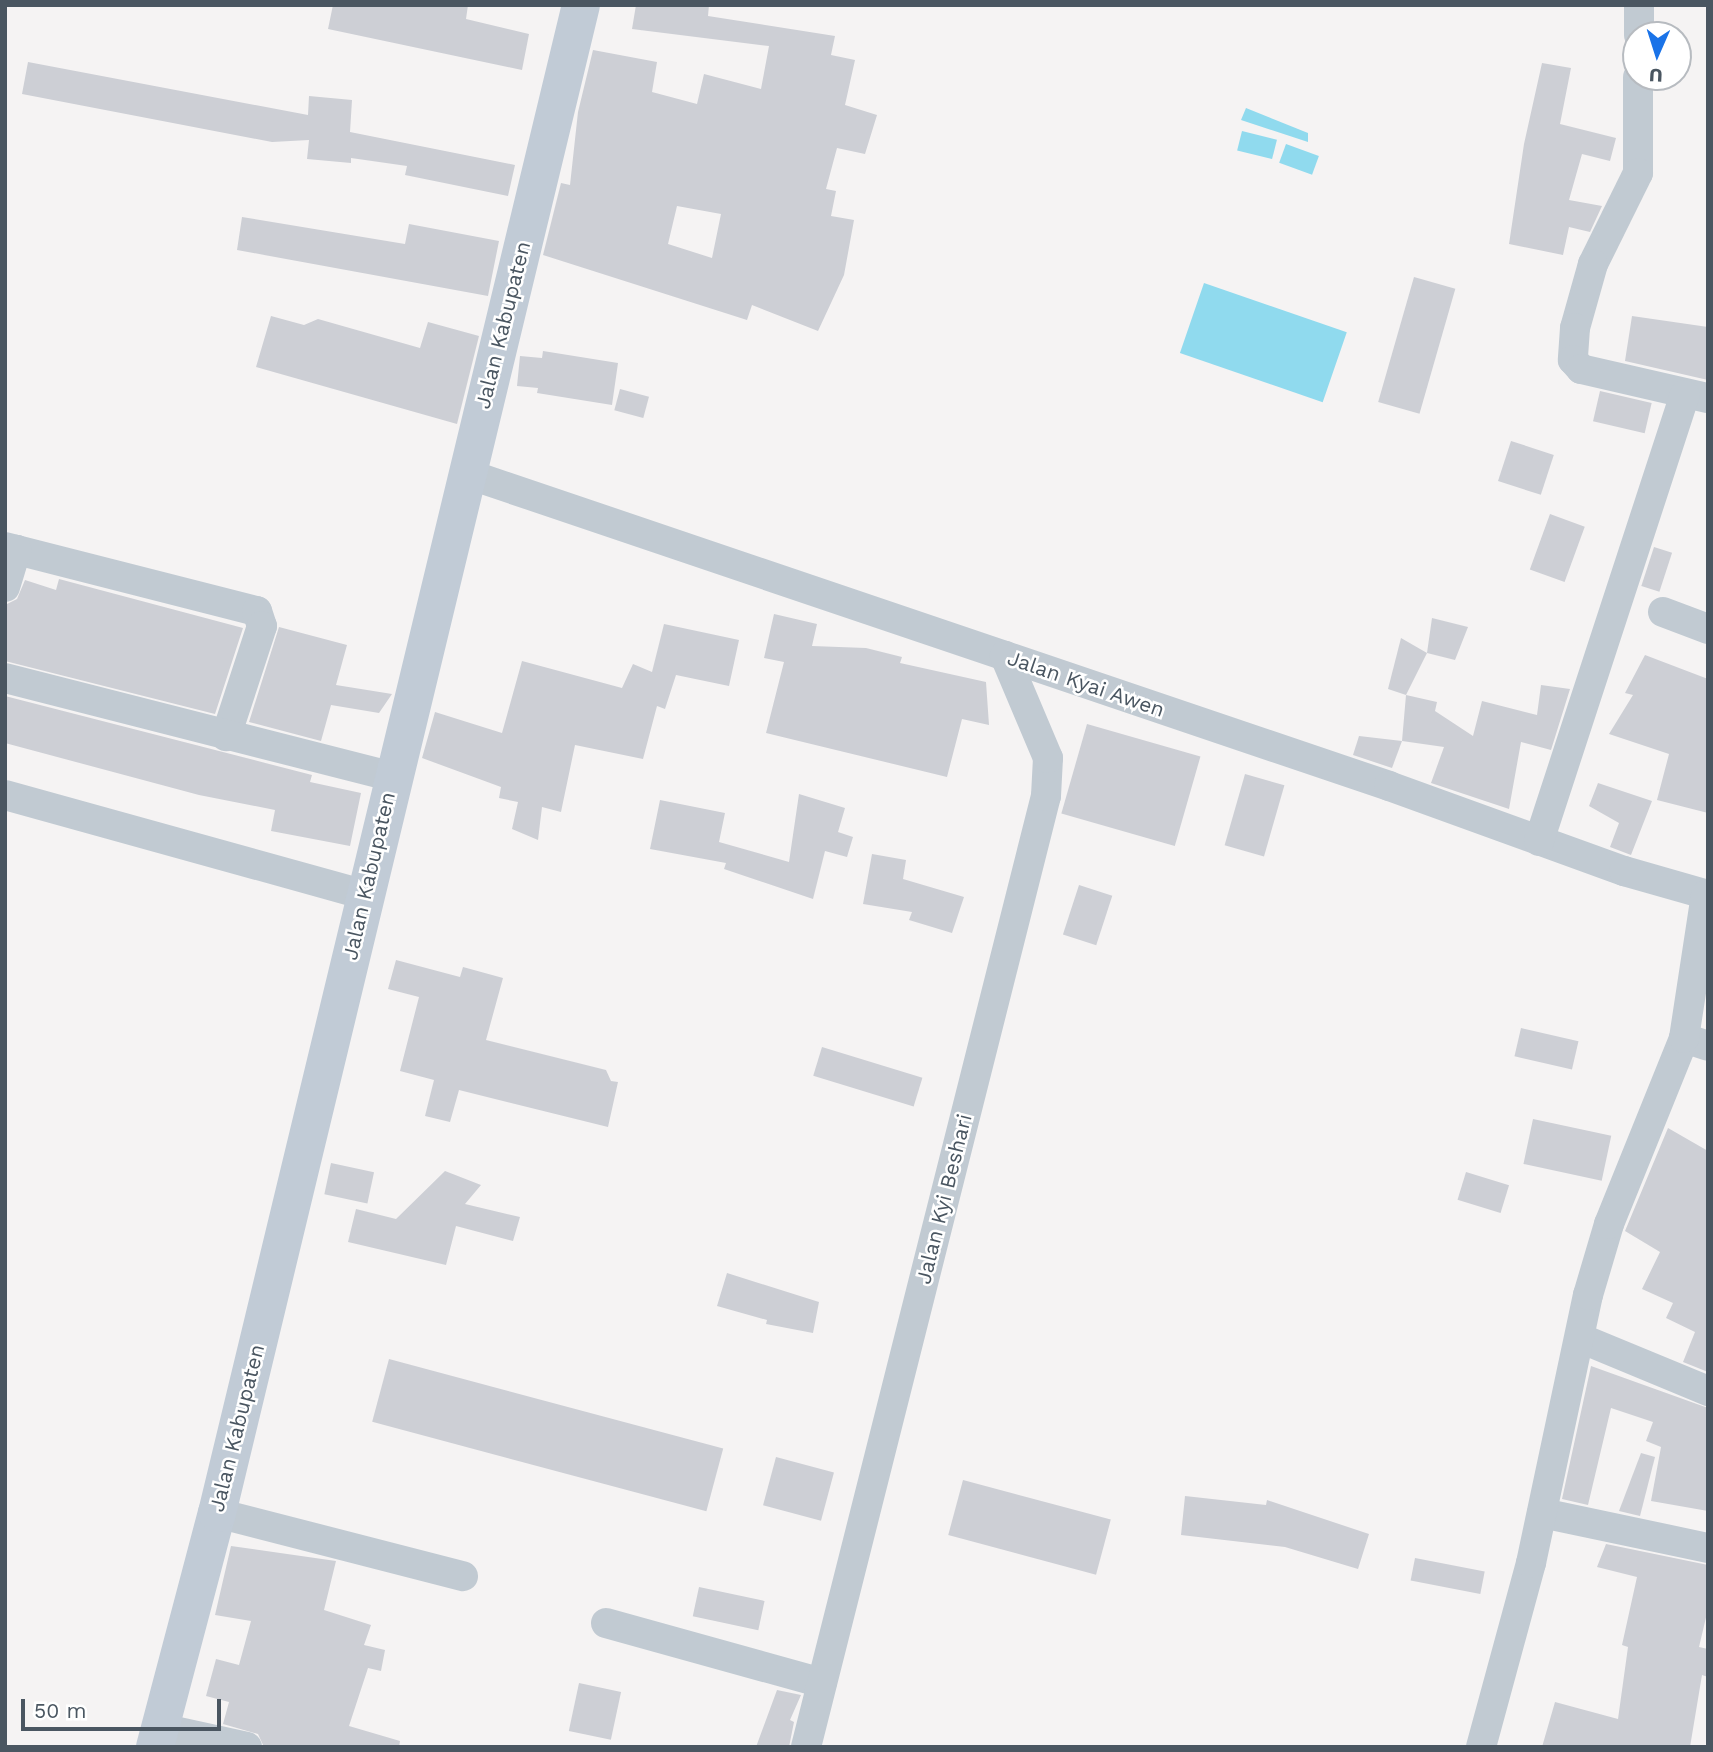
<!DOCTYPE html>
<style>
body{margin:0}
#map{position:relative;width:1713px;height:1752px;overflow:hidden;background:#f5f3f3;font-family:"Work Sans",sans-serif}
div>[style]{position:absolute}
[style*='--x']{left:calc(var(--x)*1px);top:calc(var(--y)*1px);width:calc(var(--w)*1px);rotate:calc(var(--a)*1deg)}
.water>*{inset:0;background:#90daee;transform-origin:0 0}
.building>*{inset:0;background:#cdcfd5;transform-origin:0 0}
.minor>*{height:30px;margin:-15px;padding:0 15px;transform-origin:15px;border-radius:15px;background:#c1cad2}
.secondary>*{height:38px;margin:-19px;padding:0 19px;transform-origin:19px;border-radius:19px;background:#c1cbd6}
span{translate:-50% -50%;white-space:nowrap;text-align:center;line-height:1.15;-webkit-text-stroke:5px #fff;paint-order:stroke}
.street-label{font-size:21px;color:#4a5661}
.frame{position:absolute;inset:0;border:7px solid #4a5661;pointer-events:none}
.north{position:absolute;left:1622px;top:21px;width:70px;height:70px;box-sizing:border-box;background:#fff;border:2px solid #b7bbc0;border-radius:50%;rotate:183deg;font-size:19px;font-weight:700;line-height:28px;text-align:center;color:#4a5661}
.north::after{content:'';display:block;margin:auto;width:24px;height:32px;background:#1a73e8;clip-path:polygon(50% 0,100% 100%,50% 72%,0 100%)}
.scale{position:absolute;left:21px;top:1699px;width:200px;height:32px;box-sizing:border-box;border:4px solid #4a5661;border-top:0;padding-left:9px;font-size:21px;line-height:24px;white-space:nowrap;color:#4a5661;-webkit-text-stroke:5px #fff;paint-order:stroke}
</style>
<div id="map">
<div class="water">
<div style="clip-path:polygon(1246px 108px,1308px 133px,1308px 142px,1241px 120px)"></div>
<div style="left:1242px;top:131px;width:36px;height:20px;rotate:14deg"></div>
<div style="left:1286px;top:144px;width:35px;height:20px;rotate:20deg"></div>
<div style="left:1204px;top:283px;width:151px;height:74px;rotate:19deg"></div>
</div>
<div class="building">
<div style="clip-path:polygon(333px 5px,468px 5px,466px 19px,529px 34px,522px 70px,328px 29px)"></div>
<div style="clip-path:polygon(evenodd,636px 5px,709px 5px,708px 16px,835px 36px,831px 55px,855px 60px,845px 105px,877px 115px,865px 154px,837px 148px,826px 189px,836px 191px,831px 216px,854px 220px,844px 275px,818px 331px,752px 305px,747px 320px,543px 255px,561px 183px,570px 185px,578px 112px,593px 50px,657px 62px,652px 92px,697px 104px,704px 74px,761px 89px,769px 46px,632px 29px,636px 5px,677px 206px,721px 214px,712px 258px,668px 244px,677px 206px)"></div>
<div style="clip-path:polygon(28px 62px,308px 115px,309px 96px,352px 100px,350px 132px,515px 165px,508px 196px,405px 175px,407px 166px,351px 158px,351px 163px,307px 159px,309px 140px,272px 142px,22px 94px)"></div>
<div style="clip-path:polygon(1542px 63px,1571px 68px,1560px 124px,1616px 138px,1610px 161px,1582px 154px,1569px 200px,1602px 206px,1590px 232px,1569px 227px,1563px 255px,1509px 244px,1524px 144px)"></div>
<div style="clip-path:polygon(242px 217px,405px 244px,409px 224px,499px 241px,488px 296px,237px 250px)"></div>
<div style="left:1414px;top:277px;width:43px;height:130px;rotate:16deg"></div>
<div style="clip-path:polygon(271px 316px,304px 325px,318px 319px,420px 348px,428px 322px,479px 336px,457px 424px,256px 367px)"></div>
<div style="clip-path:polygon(1632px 316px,1708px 327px,1708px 380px,1625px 361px)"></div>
<div style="clip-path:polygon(543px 351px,618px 363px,612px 405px,537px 393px,538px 388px,517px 386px,520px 356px,542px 358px)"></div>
<div style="left:620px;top:389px;width:30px;height:22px;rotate:15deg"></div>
<div style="left:1600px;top:391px;width:53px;height:31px;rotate:13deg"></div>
<div style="left:1511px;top:441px;width:45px;height:42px;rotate:18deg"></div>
<div style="left:1550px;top:514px;width:37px;height:59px;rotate:20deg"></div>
<div style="left:1654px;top:547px;width:19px;height:41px;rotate:18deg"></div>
<div style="clip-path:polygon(59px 579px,243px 628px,215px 714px,5px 661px,7px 604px,17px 599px,25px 580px,56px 590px)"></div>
<div style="clip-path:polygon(774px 614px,817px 624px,812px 646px,866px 648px,902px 657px,900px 663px,986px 682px,989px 725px,962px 719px,947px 777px,766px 733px,784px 662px,764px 658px)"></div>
<div style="clip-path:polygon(1432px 618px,1468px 627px,1455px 660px,1427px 653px)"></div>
<div style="clip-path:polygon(664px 624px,739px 640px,729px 686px,676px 675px,665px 709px,657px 706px,643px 759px,575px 745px,561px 812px,542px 807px,538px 840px,512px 829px,518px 802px,499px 798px,501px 787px,422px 758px,435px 712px,502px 733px,522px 661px,622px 688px,633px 664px,652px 672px)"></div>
<div style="clip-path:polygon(279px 627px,347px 645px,336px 685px,392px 694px,379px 713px,331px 705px,321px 741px,249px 722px)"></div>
<div style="clip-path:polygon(1401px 638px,1427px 653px,1406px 695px,1388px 689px)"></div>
<div style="clip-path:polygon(1645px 655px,1708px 679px,1708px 813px,1657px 800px,1669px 754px,1609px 734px,1633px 695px,1625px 693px)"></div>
<div style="clip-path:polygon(1541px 685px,1570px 689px,1551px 750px,1521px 742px,1509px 809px,1431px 783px,1444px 747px,1402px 741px,1406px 695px,1437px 702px,1435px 711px,1473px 736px,1482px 701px,1537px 715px)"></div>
<div style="clip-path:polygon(5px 696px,312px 775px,310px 782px,361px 793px,350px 846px,271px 831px,275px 810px,199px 795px,5px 743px)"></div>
<div style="left:1087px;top:724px;width:118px;height:93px;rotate:16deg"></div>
<div style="clip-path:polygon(1359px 736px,1402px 741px,1392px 768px,1353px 755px)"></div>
<div style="left:1245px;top:774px;width:41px;height:74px;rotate:16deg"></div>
<div style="clip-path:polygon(1598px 783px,1652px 801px,1631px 855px,1610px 847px,1619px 823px,1589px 806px)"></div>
<div style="clip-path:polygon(799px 794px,845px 808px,838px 832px,853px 837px,847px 857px,825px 851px,813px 899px,724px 869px,726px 863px,650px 849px,660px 800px,725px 813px,719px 842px,789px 862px)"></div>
<div style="clip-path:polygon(872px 854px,906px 860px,903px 879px,964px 897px,952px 933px,909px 920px,912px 912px,863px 904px)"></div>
<div style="left:1079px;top:885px;width:35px;height:52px;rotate:18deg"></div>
<div style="clip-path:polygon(396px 960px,460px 977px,463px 967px,503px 978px,486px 1040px,606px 1070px,611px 1081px,618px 1082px,608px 1127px,459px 1090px,450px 1122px,425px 1116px,434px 1080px,400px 1071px,419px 997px,388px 989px)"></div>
<div style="left:1521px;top:1028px;width:59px;height:29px;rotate:13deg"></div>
<div style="left:822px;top:1047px;width:105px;height:30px;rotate:17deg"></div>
<div style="left:1533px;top:1119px;width:80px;height:46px;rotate:12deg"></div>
<div style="clip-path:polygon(1668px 1128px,1708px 1151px,1708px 1372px,1683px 1362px,1695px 1332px,1666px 1318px,1673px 1303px,1642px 1289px,1660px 1252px,1625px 1231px)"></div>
<div style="left:331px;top:1163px;width:44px;height:32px;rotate:12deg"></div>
<div style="clip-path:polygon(445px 1171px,481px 1185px,465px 1204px,520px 1217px,513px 1241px,456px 1226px,446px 1265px,348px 1242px,356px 1209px,396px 1219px)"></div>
<div style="left:1466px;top:1172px;width:45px;height:29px;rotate:17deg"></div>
<div style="clip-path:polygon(727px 1273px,819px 1302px,813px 1333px,766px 1324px,767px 1320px,717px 1306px)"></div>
<div style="left:389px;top:1359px;width:346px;height:65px;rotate:15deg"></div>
<div style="clip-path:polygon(1591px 1366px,1708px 1408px,1708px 1511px,1651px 1501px,1661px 1447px,1646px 1441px,1653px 1422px,1611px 1408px,1588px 1505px,1562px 1499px)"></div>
<div style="clip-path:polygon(1641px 1453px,1655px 1457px,1640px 1516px,1619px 1511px)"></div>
<div style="left:776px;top:1457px;width:60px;height:50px;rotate:15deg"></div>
<div style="left:963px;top:1480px;width:153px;height:57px;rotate:15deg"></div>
<div style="clip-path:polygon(1185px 1496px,1266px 1505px,1267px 1500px,1369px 1534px,1358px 1569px,1285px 1547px,1181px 1535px)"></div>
<div style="clip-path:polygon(1606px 1544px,1708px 1565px,1708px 1609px,1699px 1647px,1708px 1649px,1708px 1677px,1702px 1675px,1690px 1747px,1542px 1747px,1555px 1702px,1618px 1719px,1628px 1647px,1622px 1645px,1637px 1577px,1597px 1567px)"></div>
<div style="clip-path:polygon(231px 1546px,336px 1561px,324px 1610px,371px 1625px,364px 1645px,385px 1650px,381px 1671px,368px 1668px,349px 1726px,400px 1741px,399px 1747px,264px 1747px,258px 1734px,223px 1724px,229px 1702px,206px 1696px,216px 1659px,239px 1665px,251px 1621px,215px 1615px)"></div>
<div style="left:1415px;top:1558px;width:71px;height:23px;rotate:11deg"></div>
<div style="left:699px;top:1587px;width:67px;height:30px;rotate:12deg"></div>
<div style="left:579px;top:1683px;width:43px;height:49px;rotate:12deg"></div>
<div style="clip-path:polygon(777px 1690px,801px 1695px,790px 1720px,794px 1722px,789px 1747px,756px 1747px)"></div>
</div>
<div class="minor">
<div style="--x:1639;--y:35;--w:30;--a:-90"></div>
<div style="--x:1638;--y:77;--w:96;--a:90"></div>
<div style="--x:1638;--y:173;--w:102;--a:116.3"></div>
<div style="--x:1593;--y:264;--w:66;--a:105.7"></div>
<div style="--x:1575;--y:328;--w:32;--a:94"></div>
<div style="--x:1573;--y:360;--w:12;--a:48"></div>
<div style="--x:1581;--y:369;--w:130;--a:12.9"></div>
<div style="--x:465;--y:473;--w:976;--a:18.71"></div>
<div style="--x:1389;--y:786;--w:250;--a:19.9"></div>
<div style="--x:1624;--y:871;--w:87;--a:15.9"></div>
<div style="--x:5;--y:547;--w:260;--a:14.3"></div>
<div style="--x:257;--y:611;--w:16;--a:72"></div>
<div style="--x:262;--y:626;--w:116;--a:108.1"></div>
<div style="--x:5;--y:587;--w:39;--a:-73"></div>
<div style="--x:1663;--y:612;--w:48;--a:20.7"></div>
<div style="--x:5;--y:678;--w:399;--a:14.3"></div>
<div style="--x:5;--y:795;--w:375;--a:15.5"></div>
<div style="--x:1539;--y:841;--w:469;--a:-71.9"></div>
<div style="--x:1684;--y:1038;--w:25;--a:18"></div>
<div style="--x:1580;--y:1338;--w:139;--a:22.5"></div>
<div style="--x:217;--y:1513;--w:254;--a:14.4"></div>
<div style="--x:1542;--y:1513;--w:170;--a:11.9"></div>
<div style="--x:606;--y:1623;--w:224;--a:15.5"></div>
<div style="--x:160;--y:1728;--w:89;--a:12.3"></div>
<div style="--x:806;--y:1747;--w:981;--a:-75.84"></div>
<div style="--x:1046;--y:796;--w:38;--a:-87"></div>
<div style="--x:1048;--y:758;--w:111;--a:-112.9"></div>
<div style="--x:1481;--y:1747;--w:191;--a:-74.8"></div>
<div style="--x:1531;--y:1563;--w:274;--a:-78"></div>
<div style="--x:1588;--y:1295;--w:74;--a:-73.5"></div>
<div style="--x:1609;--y:1224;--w:201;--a:-68"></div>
<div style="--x:1684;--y:1038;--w:145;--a:-81.3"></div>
</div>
<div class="secondary">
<div style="--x:155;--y:1747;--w:242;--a:-75.2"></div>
<div style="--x:217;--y:1513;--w:1551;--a:-76.43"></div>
</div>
<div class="street-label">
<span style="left:503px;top:325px;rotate:-76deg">Jalan Kabupaten</span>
<span style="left:1086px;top:684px;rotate:19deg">Jalan Kyai Awen</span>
<span style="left:369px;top:876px;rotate:-77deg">Jalan Kabupaten</span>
<span style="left:944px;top:1199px;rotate:-76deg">Jalan Kyi Beshari</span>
<span style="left:237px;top:1428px;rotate:-76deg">Jalan Kabupaten</span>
</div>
<div class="frame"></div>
<div class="north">U</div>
<div class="scale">50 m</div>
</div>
